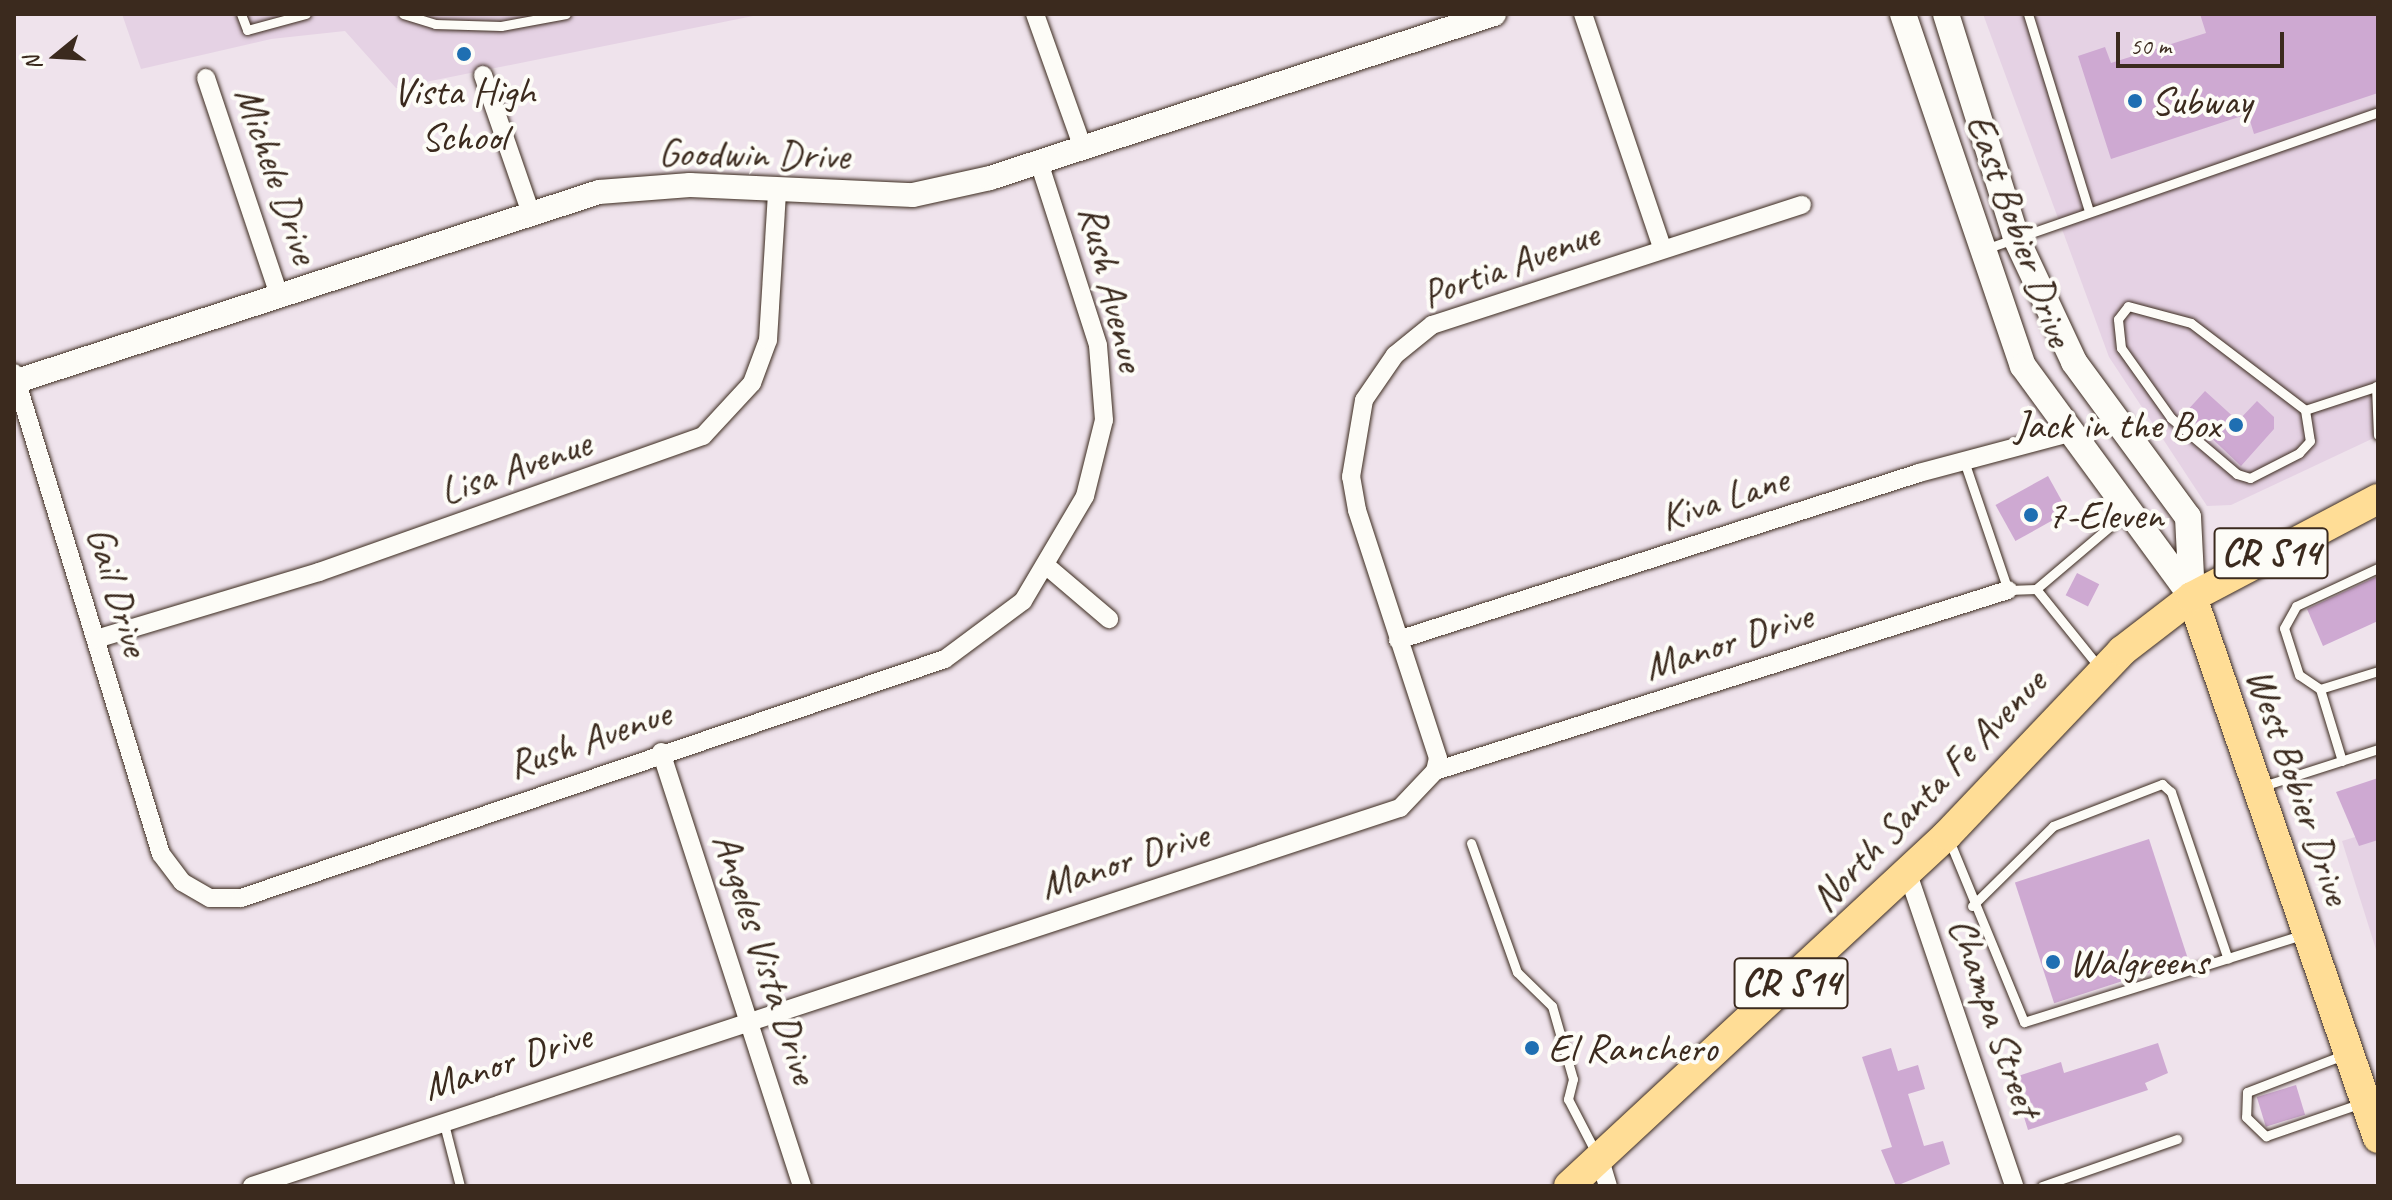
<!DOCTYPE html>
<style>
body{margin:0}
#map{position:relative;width:2392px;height:1200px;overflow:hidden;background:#efe3ec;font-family:Caveat,sans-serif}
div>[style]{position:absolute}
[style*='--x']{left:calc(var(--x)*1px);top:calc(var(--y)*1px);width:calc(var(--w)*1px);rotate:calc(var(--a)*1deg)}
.built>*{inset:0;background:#e5d2e4}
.building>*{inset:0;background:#cea9d2;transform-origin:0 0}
.roads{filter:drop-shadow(0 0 2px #3b2a1e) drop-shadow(0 0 2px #3b2a1e)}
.service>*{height:9px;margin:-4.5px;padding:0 4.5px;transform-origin:4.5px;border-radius:4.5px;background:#fdfcf7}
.minor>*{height:18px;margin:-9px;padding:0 9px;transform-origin:9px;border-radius:9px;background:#fdfcf7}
.tertiary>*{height:24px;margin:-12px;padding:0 12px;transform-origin:12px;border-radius:12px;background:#fdfcf7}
.secondary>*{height:26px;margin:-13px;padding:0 13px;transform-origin:13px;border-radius:13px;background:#fdfcf7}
.primary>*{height:30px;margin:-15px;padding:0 15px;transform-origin:15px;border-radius:15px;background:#ffdd96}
.dots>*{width:22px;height:22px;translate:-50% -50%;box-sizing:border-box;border:4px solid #fdfcf7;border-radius:50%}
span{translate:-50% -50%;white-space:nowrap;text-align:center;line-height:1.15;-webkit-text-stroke:8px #fdfcf7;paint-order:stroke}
.shield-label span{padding:2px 6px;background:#fdfcf7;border:2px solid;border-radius:6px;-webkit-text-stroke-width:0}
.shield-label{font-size:38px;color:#3b2a1e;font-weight:700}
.poi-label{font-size:40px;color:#3b2a1e}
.left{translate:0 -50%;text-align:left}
.right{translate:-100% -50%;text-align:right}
.street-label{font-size:40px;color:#3b2a1e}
.frame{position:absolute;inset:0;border:16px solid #3b2a1e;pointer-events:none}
.north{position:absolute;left:16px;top:16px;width:80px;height:80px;-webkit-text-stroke:6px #fdfcf7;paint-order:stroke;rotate:252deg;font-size:22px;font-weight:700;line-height:32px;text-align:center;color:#3b2a1e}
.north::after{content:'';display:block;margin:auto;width:28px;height:36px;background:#3b2a1e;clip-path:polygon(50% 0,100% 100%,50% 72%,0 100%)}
.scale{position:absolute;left:2116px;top:32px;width:168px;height:36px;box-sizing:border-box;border:4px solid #3b2a1e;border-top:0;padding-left:10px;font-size:24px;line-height:28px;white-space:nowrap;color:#3b2a1e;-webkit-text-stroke:6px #fdfcf7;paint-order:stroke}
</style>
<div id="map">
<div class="built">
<div style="clip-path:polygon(122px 14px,763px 14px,396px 88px,345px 31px,271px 39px,141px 69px)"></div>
<div style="clip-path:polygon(1983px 14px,2378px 14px,2378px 436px,2231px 505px,2207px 506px,2109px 357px)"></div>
<div style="clip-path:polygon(2378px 830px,2378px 956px,2342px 841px)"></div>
</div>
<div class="building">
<div style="clip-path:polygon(2200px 14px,2378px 14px,2378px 93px,2254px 134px,2248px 114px,2111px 159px,2078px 56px,2105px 47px,2111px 63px,2206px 33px)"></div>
<div style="clip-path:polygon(2205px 391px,2238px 421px,2257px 401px,2274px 417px,2274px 429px,2241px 466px,2185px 413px)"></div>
<div style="left:2048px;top:476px;width:41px;height:60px;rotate:61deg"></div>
<div style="left:2077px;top:573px;width:25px;height:25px;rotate:27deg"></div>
<div style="clip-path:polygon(2378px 576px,2378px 621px,2323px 646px,2307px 609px)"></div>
<div style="clip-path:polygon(2378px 778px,2378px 840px,2359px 846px,2336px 792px)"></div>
<div style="left:2149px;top:839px;width:127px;height:141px;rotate:72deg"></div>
<div style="clip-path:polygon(2158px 1043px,2168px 1073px,2145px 1083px,2148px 1090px,2028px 1130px,2012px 1078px,2061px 1062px,2064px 1073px)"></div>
<div style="clip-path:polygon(1891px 1048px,1898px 1071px,1918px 1065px,1925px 1089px,1908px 1094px,1924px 1146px,1943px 1141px,1950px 1164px,1896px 1186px,1881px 1150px,1892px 1147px,1862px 1057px)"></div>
<div style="left:2296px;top:1085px;width:31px;height:41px;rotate:73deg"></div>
</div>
<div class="roads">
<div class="service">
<div style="--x:241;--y:14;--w:17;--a:69"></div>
<div style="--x:247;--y:30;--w:61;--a:-15.2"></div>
<div style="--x:403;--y:14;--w:34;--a:17"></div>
<div style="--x:435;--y:24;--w:66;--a:1.7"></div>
<div style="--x:501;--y:26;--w:66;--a:-10.5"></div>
<div style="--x:2028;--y:14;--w:203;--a:72.8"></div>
<div style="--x:1985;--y:249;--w:416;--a:-19.2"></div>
<div style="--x:2376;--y:386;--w:49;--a:87.7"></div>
<div style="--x:2305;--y:410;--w:31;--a:81"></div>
<div style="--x:2310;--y:441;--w:16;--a:133"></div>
<div style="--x:2299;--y:453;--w:55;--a:153"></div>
<div style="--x:2250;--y:478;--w:14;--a:-163"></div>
<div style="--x:2237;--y:474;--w:87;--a:-139.7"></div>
<div style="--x:2171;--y:418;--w:86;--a:-125.5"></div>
<div style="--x:2121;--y:348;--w:29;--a:-96"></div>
<div style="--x:2118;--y:319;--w:16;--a:-52"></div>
<div style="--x:2128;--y:306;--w:65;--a:15.1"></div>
<div style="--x:2191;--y:323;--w:143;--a:37.3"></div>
<div style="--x:2305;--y:410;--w:77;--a:-18.2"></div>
<div style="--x:1964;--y:461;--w:136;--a:71.2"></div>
<div style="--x:2008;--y:590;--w:28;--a:-2"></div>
<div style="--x:2099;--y:667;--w:100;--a:-128.9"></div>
<div style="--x:2036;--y:589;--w:121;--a:-40.3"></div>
<div style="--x:2320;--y:689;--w:61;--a:-17.2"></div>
<div style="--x:2342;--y:761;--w:75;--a:-107"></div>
<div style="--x:2320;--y:689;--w:25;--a:-146"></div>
<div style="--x:2299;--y:675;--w:49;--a:-107.7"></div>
<div style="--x:2284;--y:628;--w:25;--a:-61"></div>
<div style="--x:2296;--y:606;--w:90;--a:-24.9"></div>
<div style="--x:2263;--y:786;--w:121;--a:-17.8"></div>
<div style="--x:1949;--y:840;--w:197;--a:67.6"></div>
<div style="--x:2024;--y:1022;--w:291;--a:-17.4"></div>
<div style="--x:1471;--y:843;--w:137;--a:70.4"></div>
<div style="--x:1517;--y:972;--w:49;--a:44.2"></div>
<div style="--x:1552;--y:1006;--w:76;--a:74"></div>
<div style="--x:1573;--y:1079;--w:21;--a:104"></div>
<div style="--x:1568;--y:1099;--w:61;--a:62.6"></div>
<div style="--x:1972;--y:906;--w:114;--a:-44.6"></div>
<div style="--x:2053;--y:826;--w:117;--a:-21.1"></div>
<div style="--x:2162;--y:784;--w:12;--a:42"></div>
<div style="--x:2171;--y:792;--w:176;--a:71.2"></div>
<div style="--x:2346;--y:1054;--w:106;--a:159"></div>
<div style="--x:2247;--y:1092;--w:25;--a:92"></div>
<div style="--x:2246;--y:1117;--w:28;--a:44"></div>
<div style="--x:2266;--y:1136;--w:102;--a:-19"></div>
<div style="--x:443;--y:1120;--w:68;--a:75.6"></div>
<div style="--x:2042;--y:1186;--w:143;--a:-19.2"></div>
</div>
<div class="minor">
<div style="--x:1035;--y:14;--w:142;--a:70.3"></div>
<div style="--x:1583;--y:14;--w:247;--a:71.3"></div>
<div style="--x:483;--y:75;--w:147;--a:70.9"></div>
<div style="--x:206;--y:78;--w:229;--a:71.4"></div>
<div style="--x:14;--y:373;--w:503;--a:73.01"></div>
<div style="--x:161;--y:854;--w:35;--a:53"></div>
<div style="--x:182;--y:882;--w:32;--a:30"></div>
<div style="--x:210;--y:898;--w:31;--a:0"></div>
<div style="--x:241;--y:898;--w:743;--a:-18.75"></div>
<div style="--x:945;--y:659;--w:97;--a:-36.6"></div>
<div style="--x:1023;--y:601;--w:122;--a:-59.4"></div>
<div style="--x:1085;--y:496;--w:78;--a:-76"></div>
<div style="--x:1104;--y:420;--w:75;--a:-94.6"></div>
<div style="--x:1098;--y:345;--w:192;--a:-107.9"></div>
<div style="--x:1049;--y:568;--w:79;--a:40.4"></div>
<div style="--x:96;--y:639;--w:233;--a:-16.7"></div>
<div style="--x:319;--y:572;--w:407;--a:-19.5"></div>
<div style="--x:703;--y:436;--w:72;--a:-47.2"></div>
<div style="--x:752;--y:383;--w:46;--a:-69.6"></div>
<div style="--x:768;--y:340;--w:146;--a:-86.5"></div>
<div style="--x:1398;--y:640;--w:547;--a:-17.77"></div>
<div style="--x:1919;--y:473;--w:159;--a:-14.9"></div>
<div style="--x:661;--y:752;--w:456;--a:72"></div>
<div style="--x:1435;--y:771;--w:13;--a:-77"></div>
<div style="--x:1438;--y:758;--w:261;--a:-108.1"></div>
<div style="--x:1357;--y:510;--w:34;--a:-100"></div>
<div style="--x:1351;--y:477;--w:78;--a:-80.4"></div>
<div style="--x:1364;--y:400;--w:55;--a:-55.4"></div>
<div style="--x:1395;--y:355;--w:48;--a:-39"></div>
<div style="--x:1432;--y:325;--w:389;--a:-18"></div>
<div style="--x:1907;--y:871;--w:333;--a:71.2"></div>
<div style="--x:1600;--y:1160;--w:27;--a:73"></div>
<div style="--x:252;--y:1186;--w:1209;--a:-18.23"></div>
<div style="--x:1400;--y:808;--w:51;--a:-46.6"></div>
<div style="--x:1435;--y:771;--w:601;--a:-17.53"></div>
</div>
<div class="tertiary">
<div style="--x:14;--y:382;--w:615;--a:-17.99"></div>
<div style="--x:599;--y:192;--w:91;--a:-4.4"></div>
<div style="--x:690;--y:185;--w:223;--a:2.6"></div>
<div style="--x:913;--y:195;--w:79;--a:-12.4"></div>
<div style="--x:990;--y:178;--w:530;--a:-18.02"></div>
</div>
<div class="secondary">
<div style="--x:1903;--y:14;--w:372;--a:71.2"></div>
<div style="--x:2023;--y:366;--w:286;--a:53.8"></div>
<div style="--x:1946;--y:14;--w:235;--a:72.6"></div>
<div style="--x:2016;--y:238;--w:137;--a:64.9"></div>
<div style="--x:2074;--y:362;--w:192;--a:53.7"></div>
<div style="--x:2188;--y:517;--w:80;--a:87.1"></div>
</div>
<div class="primary">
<div style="--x:2192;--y:597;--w:572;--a:71.03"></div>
<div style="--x:1569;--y:1186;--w:516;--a:-42.88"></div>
<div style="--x:1947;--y:835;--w:254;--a:-46.4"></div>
<div style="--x:2122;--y:651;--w:88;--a:-37.6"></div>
<div style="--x:2192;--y:597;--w:210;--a:-27.8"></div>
</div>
</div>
<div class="dots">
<div style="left:464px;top:54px;background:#1f6fb2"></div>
<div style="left:2135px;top:101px;background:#1f6fb2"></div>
<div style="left:2236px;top:425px;background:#1f6fb2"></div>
<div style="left:2031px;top:515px;background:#1f6fb2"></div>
<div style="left:2053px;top:962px;background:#1f6fb2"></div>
<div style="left:1532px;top:1048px;background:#1f6fb2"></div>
</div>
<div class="shield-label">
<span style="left:2271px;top:553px">CR S14</span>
<span style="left:1791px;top:983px">CR S14</span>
</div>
<div class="poi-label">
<span style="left:464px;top:114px">Vista High<br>School</span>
<span class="left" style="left:2151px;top:101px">Subway</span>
<span class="right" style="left:2220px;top:425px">Jack in the Box</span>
<span class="left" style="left:2047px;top:515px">7-Eleven</span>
<span class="left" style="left:2069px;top:962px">Walgreens</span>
<span class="left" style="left:1548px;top:1048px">El Ranchero</span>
</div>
<div class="street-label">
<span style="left:754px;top:154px;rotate:1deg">Goodwin Drive</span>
<span style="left:277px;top:175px;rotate:71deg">Michele Drive</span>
<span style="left:2020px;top:230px;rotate:70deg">East Bobier Drive</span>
<span style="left:1510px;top:264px;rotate:-20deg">Portia Avenue</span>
<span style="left:1112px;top:288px;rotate:76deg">Rush Avenue</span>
<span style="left:515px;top:467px;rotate:-19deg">Lisa Avenue</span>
<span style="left:1724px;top:498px;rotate:-18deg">Kiva Lane</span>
<span style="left:118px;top:591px;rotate:73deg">Gail Drive</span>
<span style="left:1728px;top:641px;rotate:-18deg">Manor Drive</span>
<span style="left:589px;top:739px;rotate:-19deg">Rush Avenue</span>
<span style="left:2299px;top:786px;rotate:71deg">West Bobier Drive</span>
<span style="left:1928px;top:790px;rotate:-46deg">North Santa Fe Avenue</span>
<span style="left:1124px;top:860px;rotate:-18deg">Manor Drive</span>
<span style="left:766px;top:958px;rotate:72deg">Angeles Vista Drive</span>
<span style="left:1995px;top:1017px;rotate:71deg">Champa Street</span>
<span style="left:507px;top:1061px;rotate:-18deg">Manor Drive</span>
</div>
<div class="frame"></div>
<div class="north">N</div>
<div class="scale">50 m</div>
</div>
